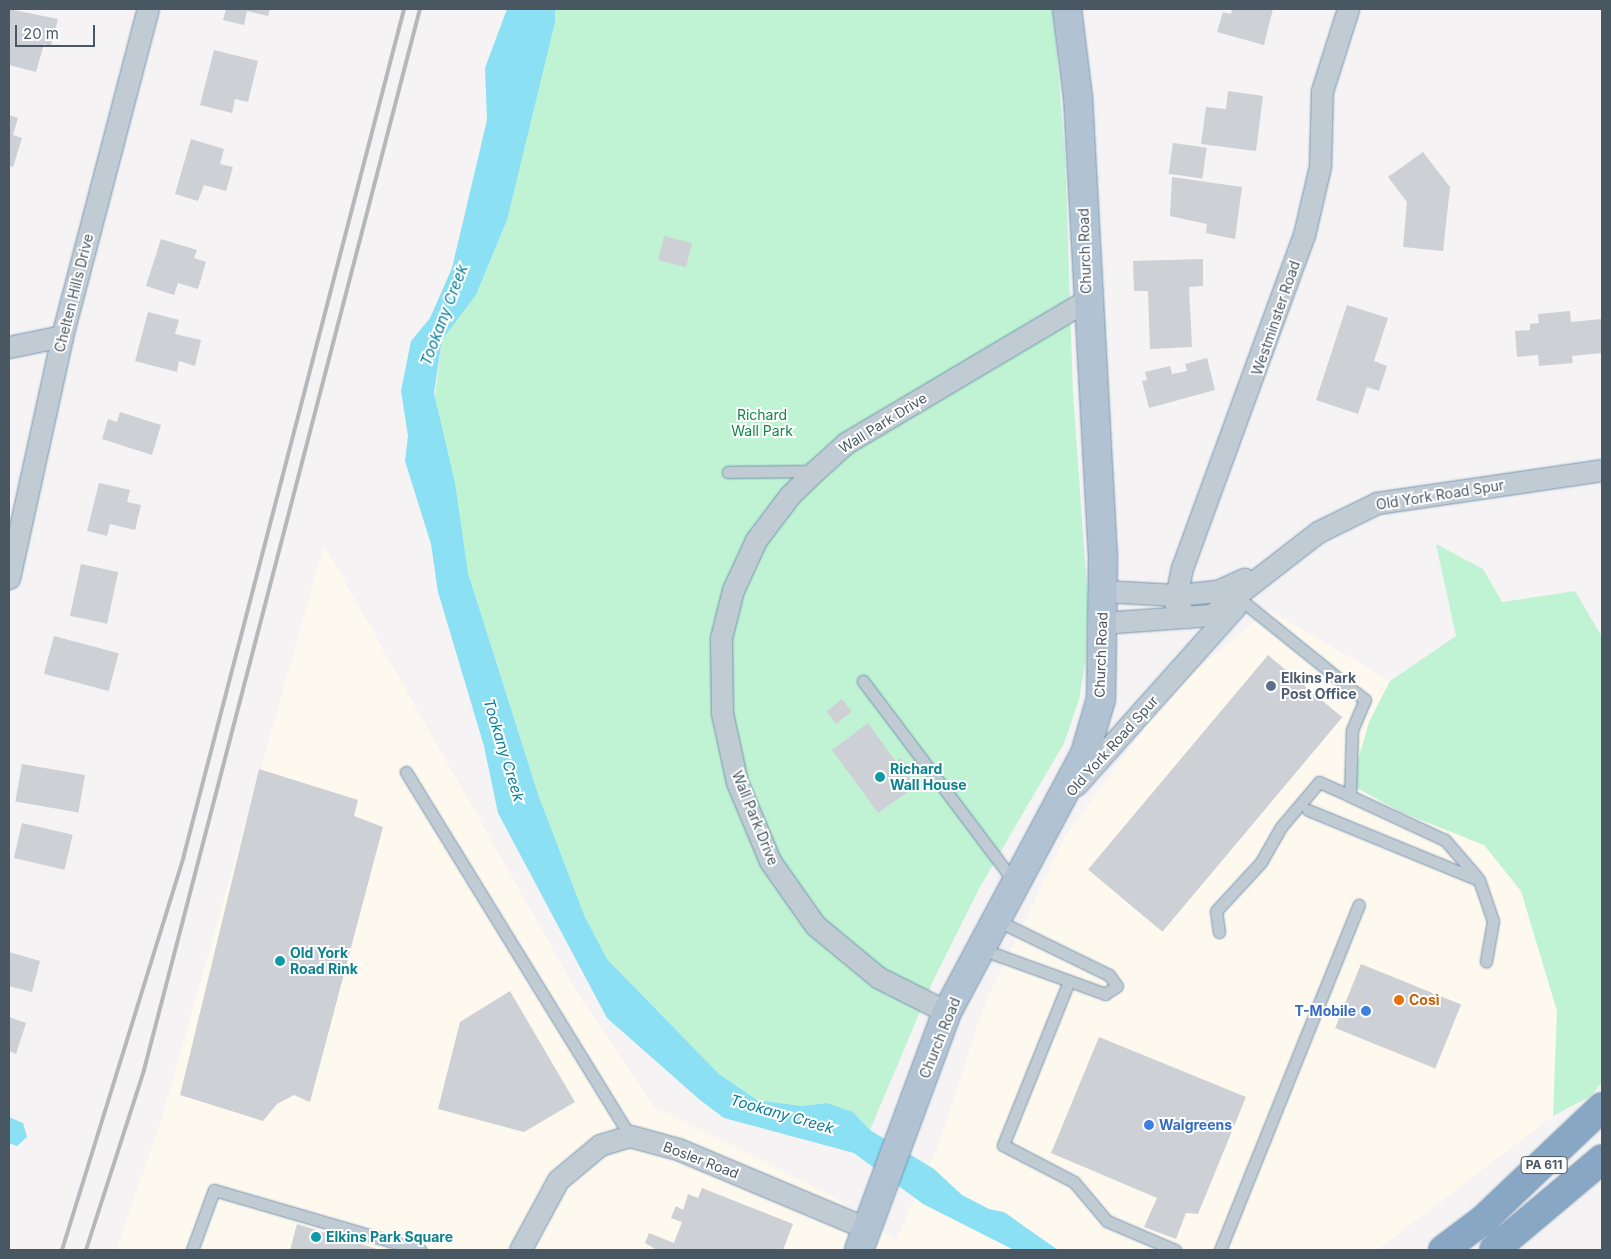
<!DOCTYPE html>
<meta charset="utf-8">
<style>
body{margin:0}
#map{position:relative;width:1611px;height:1259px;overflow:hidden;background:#f5f3f3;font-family:Inter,sans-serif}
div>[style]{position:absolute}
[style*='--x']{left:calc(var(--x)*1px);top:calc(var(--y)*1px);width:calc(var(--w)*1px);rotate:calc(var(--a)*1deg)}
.commercial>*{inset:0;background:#fef9ee}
.green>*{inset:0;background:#c0f3d3}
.water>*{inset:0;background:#8be0f3}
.building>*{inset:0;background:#cdd0d5;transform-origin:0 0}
.roads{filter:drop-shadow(0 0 1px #7392b0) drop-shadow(0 0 1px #7392b0)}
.lane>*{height:11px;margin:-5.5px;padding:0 5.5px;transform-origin:5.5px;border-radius:5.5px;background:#c0cbd3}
.street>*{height:21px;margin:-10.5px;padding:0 10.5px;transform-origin:10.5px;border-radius:10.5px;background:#c0cbd3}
.primary>*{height:28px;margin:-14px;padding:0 14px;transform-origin:14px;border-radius:14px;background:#b1c3d3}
.highway>*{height:28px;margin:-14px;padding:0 14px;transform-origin:14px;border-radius:14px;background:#88a7c4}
.rail>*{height:4px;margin:-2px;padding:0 2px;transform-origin:2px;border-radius:2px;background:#b4b8bd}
.dots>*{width:14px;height:14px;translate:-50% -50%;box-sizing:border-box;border:2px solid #fff;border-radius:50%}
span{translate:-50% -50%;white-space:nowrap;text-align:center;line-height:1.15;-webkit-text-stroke:4px #fff;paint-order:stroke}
.shield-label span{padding:1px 4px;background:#fff;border:1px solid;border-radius:4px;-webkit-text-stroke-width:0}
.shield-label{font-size:12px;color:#495762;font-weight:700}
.street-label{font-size:14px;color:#495762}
.park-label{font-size:14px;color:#118648}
.service-label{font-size:14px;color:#4e5e75;font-weight:700}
.left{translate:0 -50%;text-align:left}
.culture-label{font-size:14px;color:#0d838f;font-weight:700}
.food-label{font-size:14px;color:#c56008;font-weight:700}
.shop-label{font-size:14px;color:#366cbe;font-weight:700}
.right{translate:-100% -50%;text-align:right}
.water-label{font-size:15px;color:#057f9a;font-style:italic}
.frame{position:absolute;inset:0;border:10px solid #495762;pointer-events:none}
.scale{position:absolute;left:15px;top:25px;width:80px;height:22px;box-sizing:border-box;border:2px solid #495762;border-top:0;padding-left:6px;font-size:15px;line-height:18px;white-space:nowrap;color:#495762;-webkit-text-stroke:4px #fff;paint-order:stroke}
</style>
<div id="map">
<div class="commercial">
<div style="clip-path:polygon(324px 545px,580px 997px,654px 1107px,832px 1196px,896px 1240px,940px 1141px,983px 1008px,1065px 837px,1172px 690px,1269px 610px,1390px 681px,1369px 722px,1351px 785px,1401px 812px,1484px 845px,1521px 891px,1557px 1011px,1553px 1116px,1377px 1250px,116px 1250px,161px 1121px)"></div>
</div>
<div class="green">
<div style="clip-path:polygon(541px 9px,1053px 9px,1065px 153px,1073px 393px,1088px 603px,1086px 658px,1079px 700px,1064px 743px,980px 887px,933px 981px,870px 1130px,853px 1112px,827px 1103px,802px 1106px,757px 1100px,719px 1074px,607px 959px,585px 917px,540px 800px,468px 573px,435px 396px,442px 340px,476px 295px,507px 220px)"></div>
<div style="clip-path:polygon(1436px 544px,1483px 569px,1502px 602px,1575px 591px,1602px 637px,1602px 1082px,1591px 1096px,1553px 1116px,1557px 1011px,1521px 891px,1484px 845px,1401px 812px,1351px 785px,1369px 722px,1390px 681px,1456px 636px)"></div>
</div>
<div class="water">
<div style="clip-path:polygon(507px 9px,555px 9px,555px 22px,507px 220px,476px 295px,442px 340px,434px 393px,455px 483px,468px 573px,539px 797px,585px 917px,607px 959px,719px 1074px,757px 1100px,802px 1106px,827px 1103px,853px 1112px,870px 1130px,934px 1169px,962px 1195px,989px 1209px,1004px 1212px,1058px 1250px,1014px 1250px,923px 1204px,854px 1153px,724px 1118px,700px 1100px,607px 1018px,498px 813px,484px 746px,438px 592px,431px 544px,405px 461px,408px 436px,401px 391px,411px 341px,430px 318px,452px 268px,487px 120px,485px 68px)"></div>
<div style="clip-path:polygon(9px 1117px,23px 1123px,27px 1137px,17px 1146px,9px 1143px)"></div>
</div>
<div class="building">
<div style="clip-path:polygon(9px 9px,58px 19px,51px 46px,44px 44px,36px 72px,9px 65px)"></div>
<div style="clip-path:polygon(226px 9px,270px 9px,268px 16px,247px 11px,244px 25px,223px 20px)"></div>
<div style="clip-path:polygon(1232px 9px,1273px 9px,1264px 45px,1217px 32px,1223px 12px,1231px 14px)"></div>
<div style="clip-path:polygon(214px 50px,258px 61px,248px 102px,235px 99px,232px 113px,200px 105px)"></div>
<div style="clip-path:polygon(1228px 91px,1263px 96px,1256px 151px,1201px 144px,1206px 107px,1226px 109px)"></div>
<div style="clip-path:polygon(9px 115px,18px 118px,13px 135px,22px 138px,13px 167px,9px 166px)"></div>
<div style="clip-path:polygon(191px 139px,224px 149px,220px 164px,233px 167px,226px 191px,204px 185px,198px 201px,175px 194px)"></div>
<div style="left:1173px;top:143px;width:34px;height:31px;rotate:8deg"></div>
<div style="clip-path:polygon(1423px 152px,1450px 187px,1443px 251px,1403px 247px,1407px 202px,1388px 177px)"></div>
<div style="clip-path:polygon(1172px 177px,1242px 187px,1235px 239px,1206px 233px,1207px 224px,1170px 216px)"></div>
<div style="left:664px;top:236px;width:29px;height:25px;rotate:14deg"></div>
<div style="clip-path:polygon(161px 239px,197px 250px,194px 258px,206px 262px,198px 289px,178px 283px,174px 295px,146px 286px)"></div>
<div style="clip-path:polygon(1203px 259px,1203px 286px,1189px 287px,1192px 347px,1150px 349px,1148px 291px,1134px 291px,1133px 261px)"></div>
<div style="clip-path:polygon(1347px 305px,1388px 318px,1374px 361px,1387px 366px,1379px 391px,1367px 387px,1358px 414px,1316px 400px)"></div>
<div style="clip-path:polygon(1570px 311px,1571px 322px,1602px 319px,1602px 353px,1572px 356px,1573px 363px,1539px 366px,1538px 355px,1517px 357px,1515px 331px,1530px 330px,1530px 324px,1539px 323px,1538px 314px)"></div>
<div style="clip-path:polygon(148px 312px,179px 320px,175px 334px,201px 340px,195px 366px,179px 361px,177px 372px,135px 361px)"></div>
<div style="clip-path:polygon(1207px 358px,1215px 390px,1149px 408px,1142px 381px,1147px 380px,1145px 372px,1170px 366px,1172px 374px,1187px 371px,1185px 364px)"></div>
<div style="clip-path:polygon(120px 412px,161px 425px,152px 455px,102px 439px,108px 419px,117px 422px)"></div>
<div style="clip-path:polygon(99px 483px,130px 490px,127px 502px,141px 505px,135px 530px,110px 524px,107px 536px,87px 531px)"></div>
<div style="left:81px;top:564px;width:38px;height:53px;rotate:12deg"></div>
<div style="left:54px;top:636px;width:67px;height:39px;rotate:15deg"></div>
<div style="left:1268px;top:655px;width:97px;height:280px;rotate:40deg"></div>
<div style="left:842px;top:699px;width:16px;height:20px;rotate:52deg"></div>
<div style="clip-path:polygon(868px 723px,896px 762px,901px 758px,906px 765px,902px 768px,915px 787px,878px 813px,832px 750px)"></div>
<div style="left:22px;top:764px;width:64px;height:38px;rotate:10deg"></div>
<div style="clip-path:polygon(259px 769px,358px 800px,354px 816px,383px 827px,310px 1102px,294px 1095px,277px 1104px,263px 1121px,180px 1095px)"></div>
<div style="left:22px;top:823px;width:52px;height:36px;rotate:13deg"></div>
<div style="clip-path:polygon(9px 952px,40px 961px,32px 992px,9px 986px)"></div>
<div style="left:1361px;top:964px;width:108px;height:69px;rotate:22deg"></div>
<div style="clip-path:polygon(510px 991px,575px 1102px,524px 1132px,438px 1109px,460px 1022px)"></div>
<div style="clip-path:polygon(9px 1017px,26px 1023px,16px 1054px,9px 1051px)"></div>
<div style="clip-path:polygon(1099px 1037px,1246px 1097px,1198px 1214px,1186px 1213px,1176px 1239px,1144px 1227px,1157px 1198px,1051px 1153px)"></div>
<div style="clip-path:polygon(702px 1188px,793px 1224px,783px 1250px,657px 1250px,645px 1243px,649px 1233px,674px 1243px,682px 1222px,671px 1218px,676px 1206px,683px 1210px,688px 1194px,698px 1198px)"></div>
<div style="clip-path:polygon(297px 1224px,380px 1250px,290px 1250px)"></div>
</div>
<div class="roads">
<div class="lane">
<div style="--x:728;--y:472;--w:85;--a:-0.7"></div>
<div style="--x:863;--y:681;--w:253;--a:53"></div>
<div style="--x:406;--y:772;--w:427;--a:58.4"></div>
<div style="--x:1350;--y:796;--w:105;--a:24.9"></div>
<div style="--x:1445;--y:840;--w:48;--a:49.3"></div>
<div style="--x:1308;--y:810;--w:185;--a:22.3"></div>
<div style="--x:1479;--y:880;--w:43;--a:71.1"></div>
<div style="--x:1493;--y:921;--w:41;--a:99.9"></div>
<div style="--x:1219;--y:932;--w:21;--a:-98"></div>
<div style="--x:1216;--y:911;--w:67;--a:-47.4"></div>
<div style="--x:1261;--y:862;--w:40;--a:-60.3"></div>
<div style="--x:1281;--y:827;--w:59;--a:-49.8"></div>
<div style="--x:1319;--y:782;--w:34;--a:24"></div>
<div style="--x:1350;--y:796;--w:66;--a:-88.3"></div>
<div style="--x:1352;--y:730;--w:33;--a:-67"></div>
<div style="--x:1365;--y:700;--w:159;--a:-141.1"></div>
<div style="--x:981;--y:949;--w:132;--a:19.9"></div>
<div style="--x:1105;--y:994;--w:14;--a:-34"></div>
<div style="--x:1117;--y:986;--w:14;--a:-126"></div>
<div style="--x:1109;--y:975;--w:126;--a:-154"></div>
<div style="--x:1069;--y:981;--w:177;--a:111.9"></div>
<div style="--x:1003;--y:1145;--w:80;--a:27.5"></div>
<div style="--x:1074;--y:1182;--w:51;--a:49.8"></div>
<div style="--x:1107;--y:1221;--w:74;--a:23.1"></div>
<div style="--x:192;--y:1250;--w:64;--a:-69.9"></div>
<div style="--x:214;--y:1190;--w:215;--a:16.2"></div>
<div style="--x:1220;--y:1250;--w:372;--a:-68.1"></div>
</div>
<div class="street">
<div style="--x:9;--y:347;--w:54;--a:-11.7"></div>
<div style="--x:9;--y:578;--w:248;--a:-77.6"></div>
<div style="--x:62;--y:336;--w:338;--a:-75.3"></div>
<div style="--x:1102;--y:591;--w:75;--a:3.1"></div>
<div style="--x:1177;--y:595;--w:40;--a:-5.7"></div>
<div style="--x:1217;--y:591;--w:30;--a:-24"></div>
<div style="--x:1187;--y:617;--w:18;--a:-131"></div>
<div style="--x:1175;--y:603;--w:36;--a:-79"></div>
<div style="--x:1182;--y:568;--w:355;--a:-69.9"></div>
<div style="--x:1304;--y:235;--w:71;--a:-76.9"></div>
<div style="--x:1320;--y:166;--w:75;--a:-88.5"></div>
<div style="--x:1322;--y:91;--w:86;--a:-72.4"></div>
<div style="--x:1102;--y:623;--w:109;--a:-4.2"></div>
<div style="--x:1211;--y:615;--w:135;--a:-37.8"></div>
<div style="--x:1318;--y:532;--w:66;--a:-26.2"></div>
<div style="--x:1377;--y:503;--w:227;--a:-8.3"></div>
<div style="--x:1076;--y:785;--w:240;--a:-48.2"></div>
<div style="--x:947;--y:1012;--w:76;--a:-153.4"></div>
<div style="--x:879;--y:978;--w:83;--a:-140.4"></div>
<div style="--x:815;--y:925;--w:78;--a:-125.1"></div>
<div style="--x:770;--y:861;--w:86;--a:-112.7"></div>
<div style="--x:737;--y:782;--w:71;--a:-102.3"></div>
<div style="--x:722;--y:713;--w:75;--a:-90.8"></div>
<div style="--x:721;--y:638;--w:49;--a:-76"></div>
<div style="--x:733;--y:590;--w:55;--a:-65.3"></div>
<div style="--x:756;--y:540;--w:56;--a:-52.9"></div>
<div style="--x:790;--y:495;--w:35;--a:-44"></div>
<div style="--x:815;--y:471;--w:42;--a:-42.1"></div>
<div style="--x:846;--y:443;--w:280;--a:-30.7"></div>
<div style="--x:520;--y:1250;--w:80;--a:-61.5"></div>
<div style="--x:558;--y:1180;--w:55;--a:-39.8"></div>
<div style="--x:600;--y:1145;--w:31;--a:-17"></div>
<div style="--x:630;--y:1136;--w:50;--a:15.2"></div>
<div style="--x:678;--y:1149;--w:206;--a:22.8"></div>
</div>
<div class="primary">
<div style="--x:859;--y:1250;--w:254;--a:-69.7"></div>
<div style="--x:947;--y:1012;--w:293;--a:-61.9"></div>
<div style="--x:1085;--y:754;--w:57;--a:-73.8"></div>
<div style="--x:1101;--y:699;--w:141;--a:-89.2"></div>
<div style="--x:1103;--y:558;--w:461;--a:-93.1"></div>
<div style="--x:1078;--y:98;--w:90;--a:-97"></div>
</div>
<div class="highway">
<div style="--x:1443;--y:1250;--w:50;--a:-36.9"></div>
<div style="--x:1483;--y:1220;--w:164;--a:-43.5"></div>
<div style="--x:1494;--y:1250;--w:141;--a:-40.1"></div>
</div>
</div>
<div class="rail">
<div style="--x:62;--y:1250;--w:413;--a:-72.8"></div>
<div style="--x:184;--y:855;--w:874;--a:-75.42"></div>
<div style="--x:86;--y:1250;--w:189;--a:-72.1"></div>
<div style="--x:144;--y:1070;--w:1096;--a:-75.42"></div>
</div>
<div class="dots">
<div style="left:1271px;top:686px;background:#5c6f8a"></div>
<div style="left:880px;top:777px;background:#0f9aa8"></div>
<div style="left:280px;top:961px;background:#0f9aa8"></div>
<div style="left:1399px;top:1000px;background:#e8710a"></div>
<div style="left:1366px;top:1011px;background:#3f7fe0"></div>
<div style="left:1149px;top:1125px;background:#3f7fe0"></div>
<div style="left:316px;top:1237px;background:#0f9aa8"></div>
</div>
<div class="shield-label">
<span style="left:1544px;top:1165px">PA 611</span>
</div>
<div class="street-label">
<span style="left:1085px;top:251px;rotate:-92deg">Church Road</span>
<span style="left:74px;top:293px;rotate:-76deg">Chelten Hills Drive</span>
<span style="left:1276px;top:318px;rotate:-71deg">Westminster Road</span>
<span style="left:883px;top:423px;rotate:-32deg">Wall Park Drive</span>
<span style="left:1440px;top:495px;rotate:-9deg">Old York Road Spur</span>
<span style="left:1101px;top:655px;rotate:-88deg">Church Road</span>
<span style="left:1112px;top:746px;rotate:-48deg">Old York Road Spur</span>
<span style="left:755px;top:818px;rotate:68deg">Wall Park Drive</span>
<span style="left:940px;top:1038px;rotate:-68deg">Church Road</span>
<span style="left:701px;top:1160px;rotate:21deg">Bosler Road</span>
</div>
<div class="park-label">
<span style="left:762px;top:423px">Richard<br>Wall Park</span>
</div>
<div class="service-label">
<span class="left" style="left:1281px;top:686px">Elkins Park<br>Post Office</span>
</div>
<div class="culture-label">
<span class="left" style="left:890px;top:777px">Richard<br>Wall House</span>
<span class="left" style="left:290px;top:961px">Old York<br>Road Rink</span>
<span class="left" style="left:326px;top:1237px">Elkins Park Square</span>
</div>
<div class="food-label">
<span class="left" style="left:1409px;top:1000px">Così</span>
</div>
<div class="shop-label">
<span class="right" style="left:1356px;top:1011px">T-Mobile</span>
<span class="left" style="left:1159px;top:1125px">Walgreens</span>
</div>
<div class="water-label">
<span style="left:444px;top:315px;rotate:-69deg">Tookany Creek</span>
<span style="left:504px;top:750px;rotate:73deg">Tookany Creek</span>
<span style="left:782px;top:1114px;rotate:16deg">Tookany Creek</span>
</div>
<div class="frame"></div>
<div class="scale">20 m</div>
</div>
